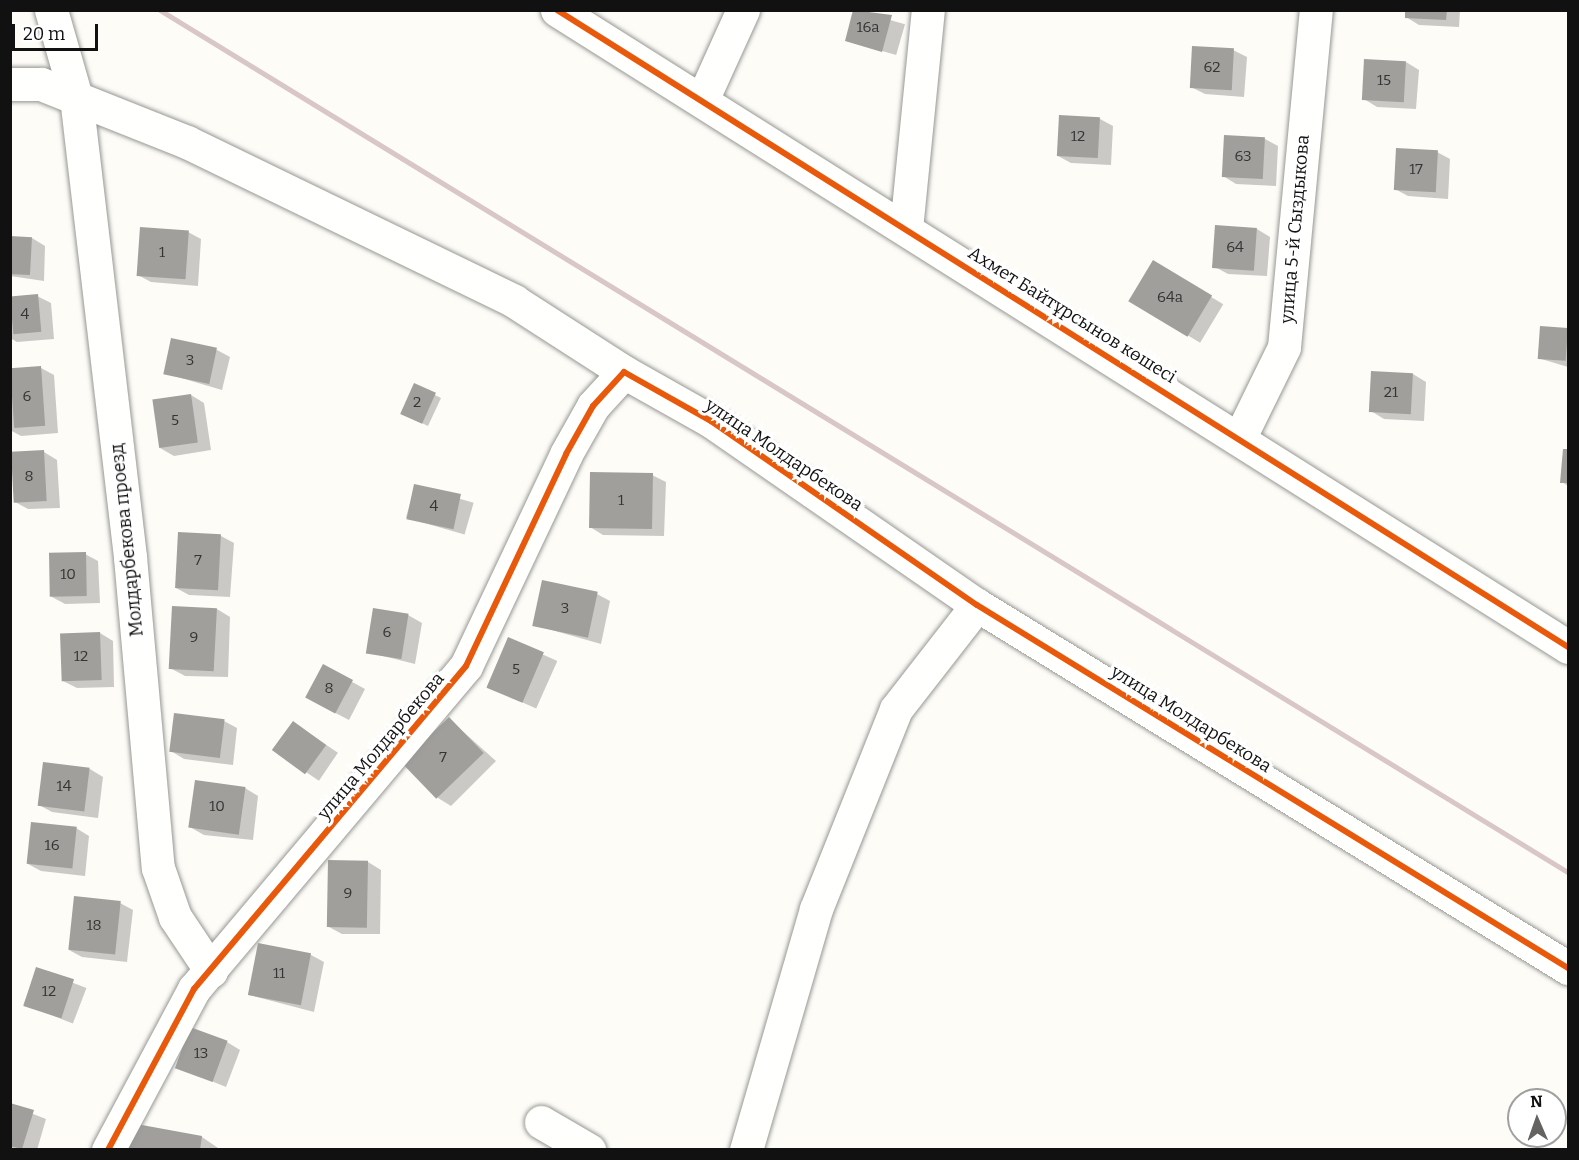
<!DOCTYPE html>
<meta charset="utf-8">
<style>
body{margin:0}
#map{position:relative;width:1579px;height:1160px;overflow:hidden;background:#fdfcf7;font-family:Bitter,serif}
div>[style]{position:absolute}
[style*='--x']{left:calc(var(--x)*1px);top:calc(var(--y)*1px);width:calc(var(--w)*1px);rotate:calc(var(--a)*1deg)}
.shadow>*{inset:0;background:#0003;transform-origin:0 0}
.building>*{inset:0;background:#a19f9c;transform-origin:0 0}
.roads{filter:drop-shadow(0 0 2px #979795) drop-shadow(0 0 2px #979795)}
.minor>*{height:33px;margin:-16.5px;padding:0 16.5px;transform-origin:16.5px;border-radius:16.5px;background:#fffffe}
.rail>*{height:4.5px;margin:-2.25px;padding:0 2.25px;transform-origin:2.25px;border-radius:2.25px;background:#d9c6c7}
.cycleway>*{height:6px;margin:-3px;padding:0 3px;transform-origin:3px;border-radius:3px;background:#e8590c}
span{translate:-50% -50%;white-space:nowrap;text-align:center;line-height:1.15;-webkit-text-stroke:6px #fff;paint-order:stroke}
.number-label{font-size:15px;color:#353434}
.number-label span{-webkit-text-stroke-width:0}
.street-label{font-size:18px;color:#111}
.frame{position:absolute;inset:0;border:12px solid #111;pointer-events:none}
.north{position:absolute;left:1507px;top:1088px;width:60px;height:60px;box-sizing:border-box;background:#fff;border:2px solid #a0a0a0;border-radius:50%;rotate:358deg;font-size:16px;font-weight:700;line-height:24px;text-align:center;color:#111}
.north::after{content:'';display:block;margin:auto;width:21px;height:27px;background:#646362;clip-path:polygon(50% 0,100% 100%,50% 72%,0 100%)}
.scale{position:absolute;left:12px;top:24px;width:86px;height:27px;box-sizing:border-box;border:3px solid #111;border-top:0;padding-left:8px;font-size:18px;line-height:21px;white-space:nowrap;color:#111;-webkit-text-stroke:4px #fff;paint-order:stroke}
</style>
<div id="map">
<div class="shadow">
<div style="left:855px;top:10px;width:52px;height:32px;rotate:16deg"></div>
<div style="clip-path:polygon(1406px 10px,1460px 10px,1459px 27px,1419px 25px,1406px 17px)"></div>
<div style="clip-path:polygon(1233px 50px,1247px 57px,1244px 97px,1205px 94px,1191px 87px)"></div>
<div style="clip-path:polygon(1406px 62px,1419px 70px,1416px 109px,1377px 107px,1364px 99px)"></div>
<div style="clip-path:polygon(1060px 116px,1100px 119px,1113px 126px,1111px 165px,1071px 163px,1058px 156px)"></div>
<div style="clip-path:polygon(1265px 139px,1278px 146px,1276px 186px,1236px 184px,1223px 176px)"></div>
<div style="clip-path:polygon(1437px 152px,1450px 159px,1448px 199px,1408px 196px,1395px 189px)"></div>
<div style="clip-path:polygon(1257px 229px,1270px 237px,1267px 276px,1228px 274px,1215px 267px)"></div>
<div style="clip-path:polygon(188px 232px,201px 239px,198px 286px,151px 282px,138px 275px)"></div>
<div style="clip-path:polygon(10px 238px,32px 238px,45px 246px,44px 281px,10px 276px)"></div>
<div style="left:1153px;top:262px;width:82px;height:45px;rotate:31deg"></div>
<div style="clip-path:polygon(37px 296px,51px 303px,54px 339px,17px 342px,10px 338px,10px 298px)"></div>
<div style="clip-path:polygon(1541px 327px,1568px 329px,1568px 367px,1538px 358px)"></div>
<div style="clip-path:polygon(217px 350px,230px 357px,222px 390px,164px 373px)"></div>
<div style="clip-path:polygon(41px 368px,54px 375px,58px 433px,21px 436px,10px 430px,10px 370px)"></div>
<div style="clip-path:polygon(1413px 374px,1426px 382px,1424px 421px,1384px 419px,1371px 411px)"></div>
<div style="clip-path:polygon(415px 385px,441px 398px,428px 426px,407px 416px)"></div>
<div style="clip-path:polygon(191px 395px,204px 403px,211px 450px,174px 456px,160px 448px)"></div>
<div style="clip-path:polygon(1564px 450px,1568px 451px,1568px 486px,1562px 482px)"></div>
<div style="clip-path:polygon(44px 452px,57px 460px,60px 508px,28px 509px,15px 502px)"></div>
<div style="clip-path:polygon(652px 475px,666px 482px,664px 536px,603px 535px,590px 527px)"></div>
<div style="left:415px;top:486px;width:61px;height:33px;rotate:16deg"></div>
<div style="clip-path:polygon(221px 536px,234px 543px,230px 597px,189px 595px,176px 588px)"></div>
<div style="clip-path:polygon(85px 554px,98px 561px,100px 603px,65px 604px,52px 597px)"></div>
<div style="clip-path:polygon(597px 594px,610px 601px,601px 644px,534px 625px)"></div>
<div style="clip-path:polygon(217px 609px,230px 617px,228px 677px,185px 676px,172px 669px)"></div>
<div style="clip-path:polygon(408px 615px,422px 623px,415px 664px,367px 652px)"></div>
<div style="clip-path:polygon(100px 633px,113px 641px,114px 687px,77px 688px,63px 681px)"></div>
<div style="left:508px;top:639px;width:54px;height:52px;rotate:24deg"></div>
<div style="clip-path:polygon(323px 666px,365px 689px,349px 720px,320px 705px)"></div>
<div style="clip-path:polygon(449px 719px,496px 761px,451px 806px,438px 798px)"></div>
<div style="clip-path:polygon(224px 721px,237px 728px,233px 765px,184px 759px,171px 751px)"></div>
<div style="left:294px;top:723px;width:53px;height:34px;rotate:34deg"></div>
<div style="clip-path:polygon(90px 769px,103px 777px,98px 818px,52px 812px,39px 805px)"></div>
<div style="clip-path:polygon(245px 788px,258px 796px,253px 840px,204px 835px,190px 827px)"></div>
<div style="clip-path:polygon(76px 828px,89px 836px,85px 876px,41px 871px,28px 864px)"></div>
<div style="clip-path:polygon(368px 862px,381px 870px,380px 934px,342px 934px,329px 927px)"></div>
<div style="clip-path:polygon(120px 903px,133px 910px,127px 962px,82px 957px,69px 950px)"></div>
<div style="clip-path:polygon(311px 955px,324px 962px,314px 1012px,249px 995px)"></div>
<div style="left:37px;top:969px;width:53px;height:38px;rotate:21deg"></div>
<div style="clip-path:polygon(227px 1042px,240px 1050px,226px 1087px,177px 1067px)"></div>
<div style="clip-path:polygon(10px 1105px,46px 1119px,37px 1150px,10px 1148px)"></div>
<div style="clip-path:polygon(132px 1125px,202px 1137px,221px 1150px,128px 1150px)"></div>
</div>
<div class="building">
<div style="clip-path:polygon(853px 10px,892px 15px,882px 52px,845px 41px)"></div>
<div style="clip-path:polygon(1405px 10px,1447px 10px,1446px 20px,1405px 18px)"></div>
<div style="left:1192px;top:46px;width:42px;height:42px;rotate:3deg"></div>
<div style="left:1364px;top:59px;width:42px;height:41px;rotate:3deg"></div>
<div style="left:1059px;top:115px;width:41px;height:41px;rotate:3deg"></div>
<div style="left:1224px;top:135px;width:41px;height:42px;rotate:3deg"></div>
<div style="left:1396px;top:148px;width:42px;height:42px;rotate:3deg"></div>
<div style="left:1215px;top:225px;width:42px;height:43px;rotate:4deg"></div>
<div style="left:140px;top:227px;width:49px;height:49px;rotate:4deg"></div>
<div style="left:10px;top:236px;width:22px;height:38px;rotate:3deg"></div>
<div style="left:1153px;top:260px;width:69px;height:48px;rotate:31deg"></div>
<div style="left:38px;top:294px;width:38px;height:28px;rotate:85deg"></div>
<div style="left:1540px;top:326px;width:28px;height:33px;rotate:4deg"></div>
<div style="left:171px;top:338px;width:47px;height:37px;rotate:12deg"></div>
<div style="left:41px;top:366px;width:60px;height:31px;rotate:86deg"></div>
<div style="left:1371px;top:371px;width:42px;height:41px;rotate:3deg"></div>
<div style="left:414px;top:383px;width:24px;height:34px;rotate:24deg"></div>
<div style="left:191px;top:394px;width:49px;height:39px;rotate:82deg"></div>
<div style="clip-path:polygon(1563px 449px,1568px 449px,1568px 483px,1560px 483px)"></div>
<div style="left:44px;top:450px;width:51px;height:33px;rotate:87deg"></div>
<div style="left:590px;top:472px;width:63px;height:56px;rotate:1deg"></div>
<div style="left:414px;top:484px;width:48px;height:36px;rotate:12deg"></div>
<div style="left:178px;top:532px;width:43px;height:56px;rotate:3deg"></div>
<div style="left:86px;top:552px;width:44px;height:37px;rotate:89deg"></div>
<div style="left:542px;top:580px;width:57px;height:47px;rotate:12deg"></div>
<div style="left:172px;top:606px;width:45px;height:63px;rotate:3deg"></div>
<div style="left:373px;top:608px;width:36px;height:46px;rotate:9deg"></div>
<div style="left:100px;top:632px;width:48px;height:40px;rotate:88deg"></div>
<div style="left:508px;top:637px;width:39px;height:55px;rotate:23deg"></div>
<div style="left:323px;top:664px;width:34px;height:38px;rotate:28deg"></div>
<div style="left:174px;top:713px;width:51px;height:39px;rotate:7deg"></div>
<div style="left:449px;top:717px;width:50px;height:66px;rotate:46deg"></div>
<div style="left:293px;top:721px;width:41px;height:36px;rotate:36deg"></div>
<div style="left:43px;top:762px;width:47px;height:44px;rotate:7deg"></div>
<div style="left:195px;top:780px;width:51px;height:48px;rotate:8deg"></div>
<div style="left:31px;top:822px;width:46px;height:42px;rotate:6deg"></div>
<div style="left:328px;top:860px;width:40px;height:67px;rotate:1deg"></div>
<div style="left:74px;top:896px;width:47px;height:54px;rotate:6deg"></div>
<div style="left:258px;top:943px;width:54px;height:53px;rotate:11deg"></div>
<div style="left:36px;top:967px;width:40px;height:41px;rotate:18deg"></div>
<div style="left:190px;top:1027px;width:40px;height:44px;rotate:20deg"></div>
<div style="clip-path:polygon(10px 1103px,34px 1110px,22px 1149px,10px 1146px)"></div>
<div style="clip-path:polygon(131px 1123px,202px 1136px,200px 1150px,126px 1150px)"></div>
</div>
<div class="roads">
<div class="minor">
<div style="--x:51;--y:10;--w:91;--a:74"></div>
<div style="--x:76;--y:97;--w:463;--a:83.3"></div>
<div style="--x:130;--y:557;--w:312;--a:84.9"></div>
<div style="--x:158;--y:868;--w:52;--a:70.9"></div>
<div style="--x:175;--y:917;--w:65;--a:56.3"></div>
<div style="--x:557;--y:10;--w:1195;--a:32.21"></div>
<div style="--x:10;--y:84;--w:31;--a:0"></div>
<div style="--x:41;--y:84;--w:157;--a:21.7"></div>
<div style="--x:187;--y:142;--w:364;--a:25.9"></div>
<div style="--x:514;--y:301;--w:131;--a:32.8"></div>
<div style="--x:703;--y:98;--w:97;--a:-65.6"></div>
<div style="--x:906;--y:229;--w:220;--a:-84.3"></div>
<div style="--x:1240;--y:437;--w:100;--a:-63.9"></div>
<div style="--x:1284;--y:347;--w:339;--a:-84.6"></div>
<div style="--x:541;--y:1122;--w:56;--a:30.3"></div>
<div style="--x:108;--y:1150;--w:183;--a:-61.9"></div>
<div style="--x:194;--y:989;--w:422;--a:-49.9"></div>
<div style="--x:466;--y:666;--w:234;--a:-64.7"></div>
<div style="--x:566;--y:454;--w:55;--a:-60.6"></div>
<div style="--x:593;--y:406;--w:46;--a:-47.6"></div>
<div style="--x:624;--y:372;--w:100;--a:29.4"></div>
<div style="--x:711;--y:421;--w:323;--a:34.7"></div>
<div style="--x:977;--y:605;--w:694;--a:31.56"></div>
<div style="--x:746;--y:1150;--w:251;--a:-73.8"></div>
<div style="--x:816;--y:909;--w:215;--a:-68.2"></div>
<div style="--x:896;--y:709;--w:132;--a:-52.1"></div>
</div>
</div>
<div class="rail">
<div style="--x:160;--y:10;--w:1651;--a:31.48"></div>
</div>
<div class="cycleway">
<div style="--x:557;--y:10;--w:1195;--a:32.21"></div>
<div style="--x:108;--y:1150;--w:183;--a:-61.9"></div>
<div style="--x:194;--y:989;--w:422;--a:-49.9"></div>
<div style="--x:466;--y:666;--w:234;--a:-64.7"></div>
<div style="--x:566;--y:454;--w:55;--a:-60.6"></div>
<div style="--x:593;--y:406;--w:46;--a:-47.6"></div>
<div style="--x:624;--y:372;--w:100;--a:29.4"></div>
<div style="--x:711;--y:421;--w:323;--a:34.7"></div>
<div style="--x:977;--y:605;--w:694;--a:31.56"></div>
</div>
<div class="number-label">
<span style="left:868px;top:28px">16а</span>
<span style="left:1212px;top:68px">62</span>
<span style="left:1384px;top:81px">15</span>
<span style="left:1078px;top:137px">12</span>
<span style="left:1243px;top:157px">63</span>
<span style="left:1416px;top:170px">17</span>
<span style="left:1235px;top:248px">64</span>
<span style="left:162px;top:253px">1</span>
<span style="left:1170px;top:298px">64а</span>
<span style="left:25px;top:315px">4</span>
<span style="left:190px;top:361px">3</span>
<span style="left:1391px;top:393px">21</span>
<span style="left:27px;top:397px">6</span>
<span style="left:417px;top:403px">2</span>
<span style="left:175px;top:421px">5</span>
<span style="left:29px;top:477px">8</span>
<span style="left:621px;top:501px">1</span>
<span style="left:434px;top:507px">4</span>
<span style="left:198px;top:561px">7</span>
<span style="left:68px;top:575px">10</span>
<span style="left:565px;top:609px">3</span>
<span style="left:387px;top:633px">6</span>
<span style="left:194px;top:638px">9</span>
<span style="left:81px;top:657px">12</span>
<span style="left:516px;top:670px">5</span>
<span style="left:329px;top:689px">8</span>
<span style="left:443px;top:758px">7</span>
<span style="left:64px;top:787px">14</span>
<span style="left:217px;top:807px">10</span>
<span style="left:52px;top:846px">16</span>
<span style="left:348px;top:894px">9</span>
<span style="left:94px;top:926px">18</span>
<span style="left:279px;top:974px">11</span>
<span style="left:49px;top:992px">12</span>
<span style="left:201px;top:1054px">13</span>
</div>
<div class="street-label">
<span style="left:1295px;top:229px;rotate:-85deg">улица 5-й Сыздыкова</span>
<span style="left:1072px;top:315px;rotate:32deg">Ахмет Байтұрсынов көшесі</span>
<span style="left:784px;top:455px;rotate:34deg">улица Молдарбекова</span>
<span style="left:127px;top:540px;rotate:-96deg">Молдарбекова проезд</span>
<span style="left:1191px;top:719px;rotate:32deg">улица Молдарбекова</span>
<span style="left:381px;top:746px;rotate:-50deg">улица Молдарбекова</span>
</div>
<div class="frame"></div>
<div class="north">N</div>
<div class="scale">20 m</div>
</div>
